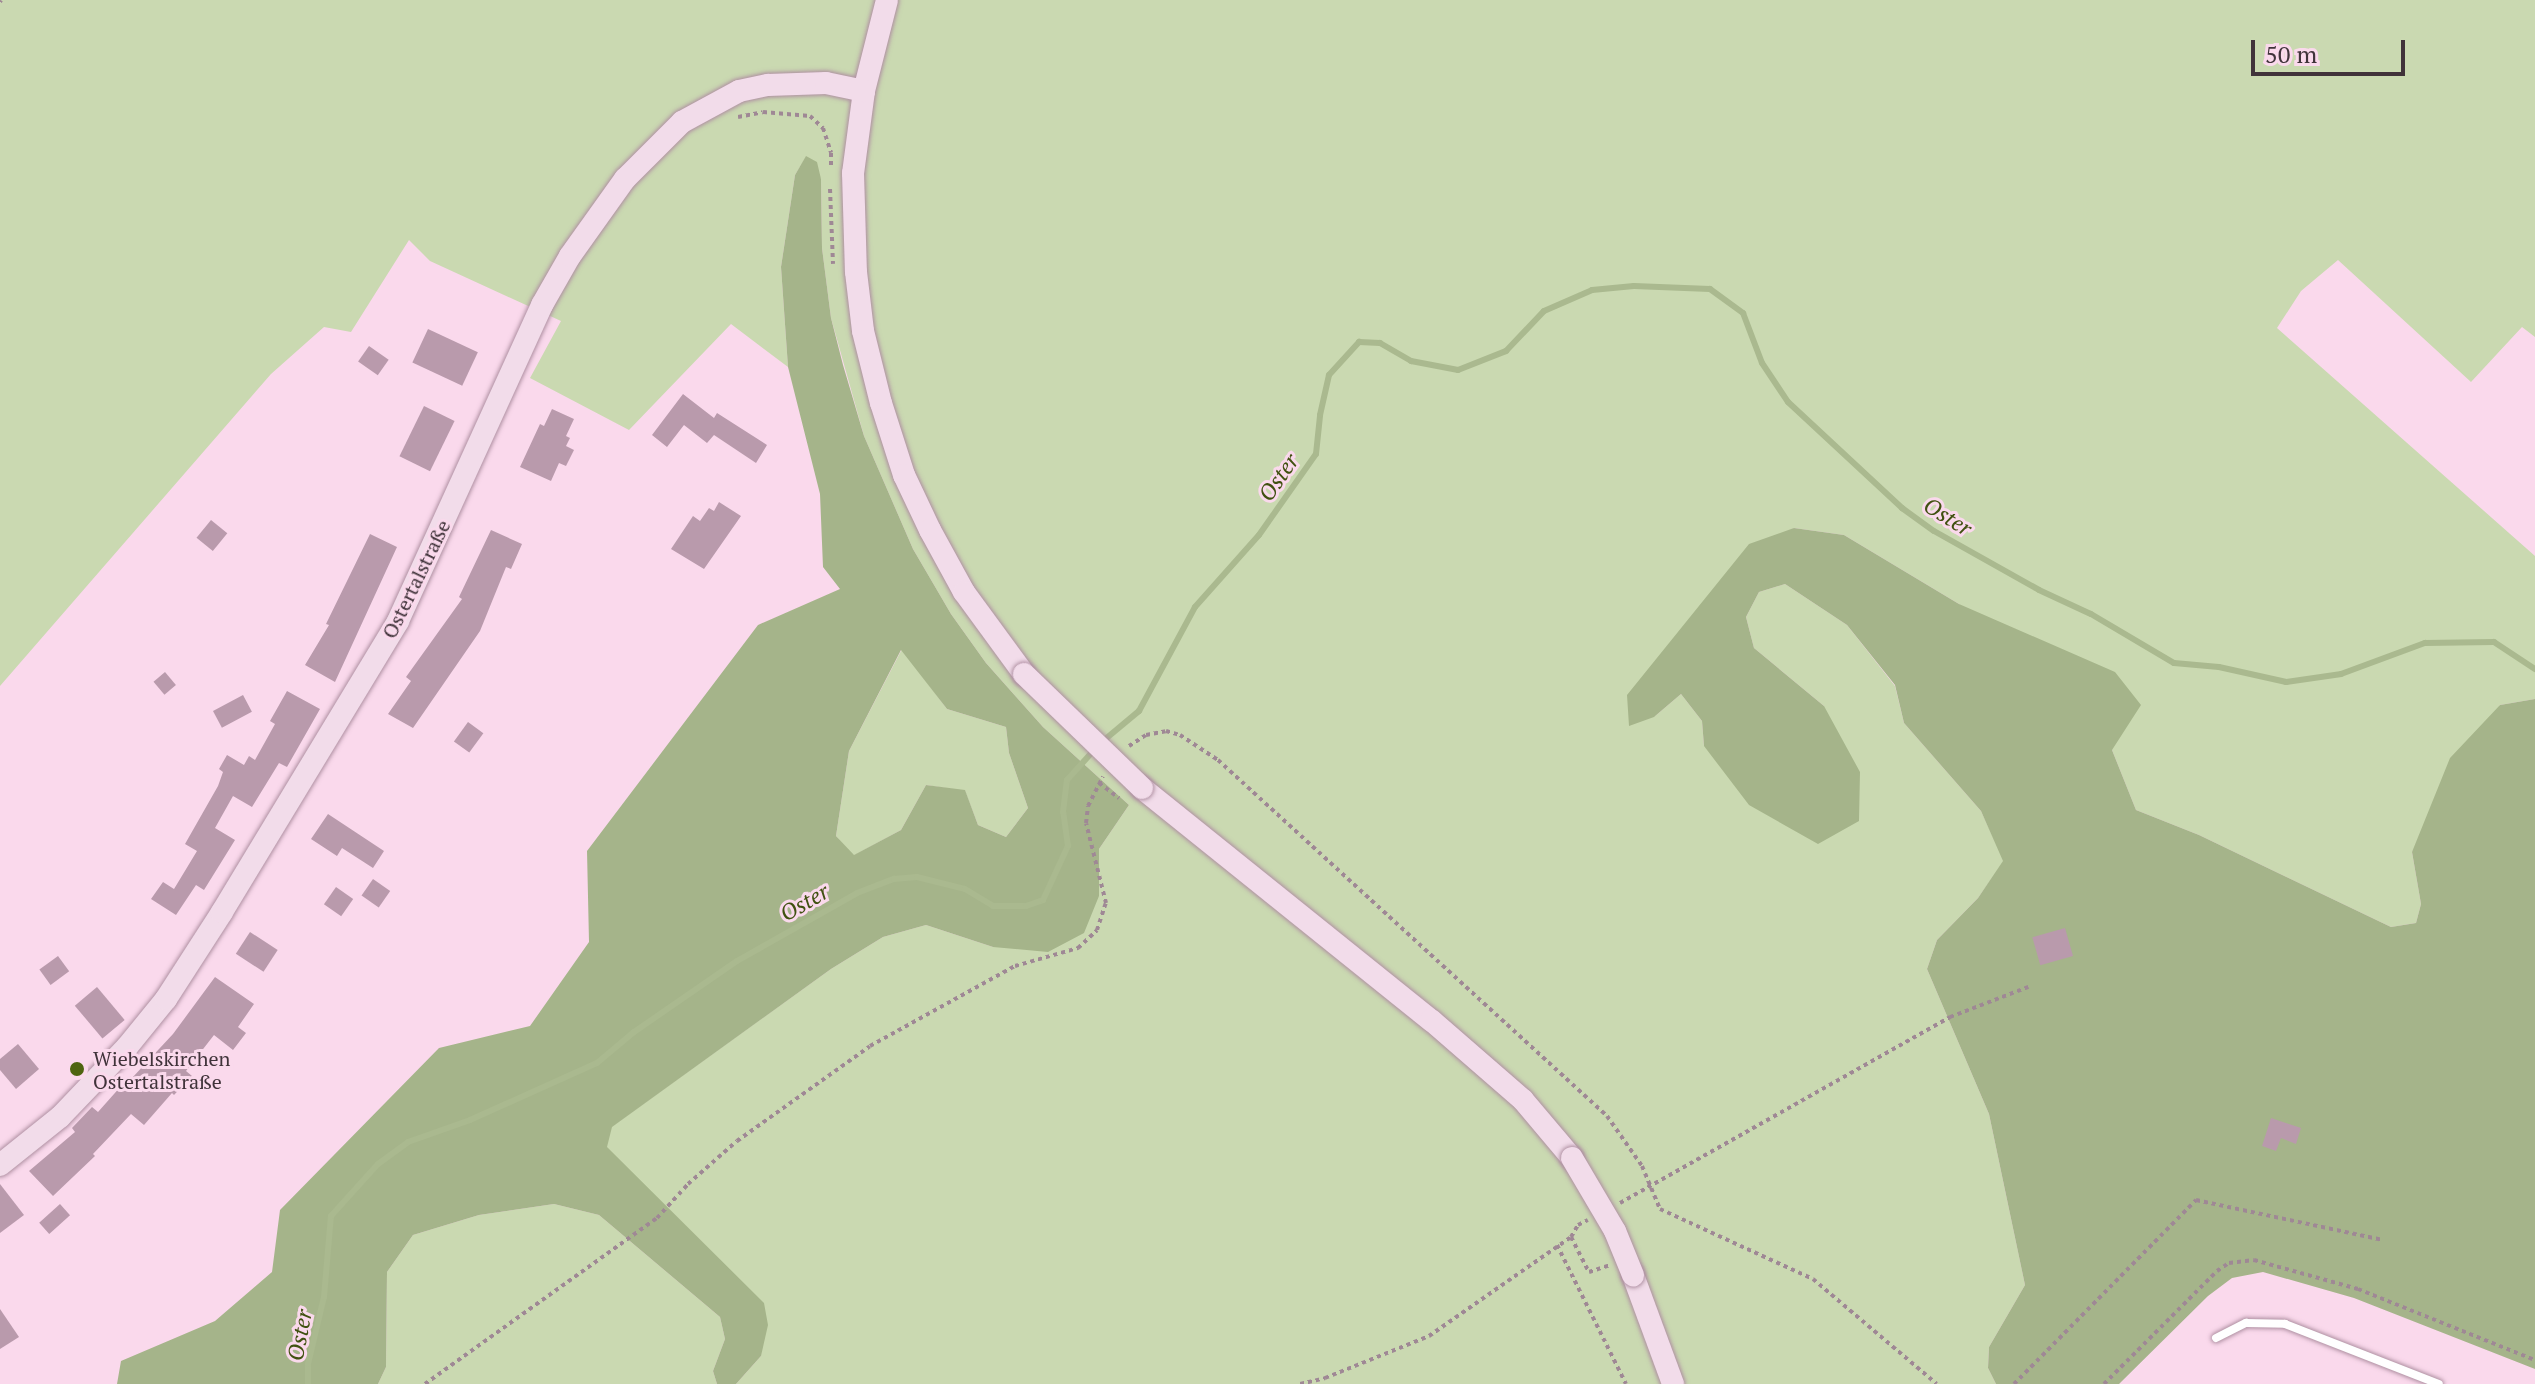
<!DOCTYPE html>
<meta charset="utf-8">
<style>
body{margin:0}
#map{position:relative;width:2535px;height:1384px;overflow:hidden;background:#fad9ec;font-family:"PT Serif",serif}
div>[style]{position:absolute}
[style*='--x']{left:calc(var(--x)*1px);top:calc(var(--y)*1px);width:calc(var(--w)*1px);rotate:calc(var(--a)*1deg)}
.green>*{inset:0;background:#cad9b1}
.forest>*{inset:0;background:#a5b48a}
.stream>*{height:6px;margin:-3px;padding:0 3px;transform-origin:3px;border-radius:3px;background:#aab98f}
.building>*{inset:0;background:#b99aac;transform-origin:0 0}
.path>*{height:4px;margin-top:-2px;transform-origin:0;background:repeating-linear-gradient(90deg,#9f8895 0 4px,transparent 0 8px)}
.roads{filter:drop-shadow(0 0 2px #af90a2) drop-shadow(0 0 2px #af90a2)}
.lane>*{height:8px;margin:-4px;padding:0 4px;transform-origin:4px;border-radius:4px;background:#fff}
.secondary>*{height:22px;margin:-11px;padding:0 11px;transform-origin:11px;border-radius:11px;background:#f2dcea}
.bridges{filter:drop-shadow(0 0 2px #af90a2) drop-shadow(0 0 2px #af90a2)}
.secondary-bridge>*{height:22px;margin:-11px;padding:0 11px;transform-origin:11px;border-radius:11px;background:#f2dcea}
.dots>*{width:22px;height:22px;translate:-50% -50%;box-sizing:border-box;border:4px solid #fad9ec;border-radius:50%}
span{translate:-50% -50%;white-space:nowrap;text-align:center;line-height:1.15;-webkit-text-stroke:6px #fad9ec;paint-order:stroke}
.street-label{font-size:20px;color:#40333a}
.poi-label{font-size:20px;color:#40333a}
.left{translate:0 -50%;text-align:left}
.water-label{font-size:22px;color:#405110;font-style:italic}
.scale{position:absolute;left:2251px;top:40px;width:154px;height:36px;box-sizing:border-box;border:4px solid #40333a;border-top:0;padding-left:10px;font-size:24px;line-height:28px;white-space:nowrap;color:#40333a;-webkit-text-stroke:6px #fad9ec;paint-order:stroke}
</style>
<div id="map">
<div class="green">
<div style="clip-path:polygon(0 0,2535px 0,2535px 337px,2522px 327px,2471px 382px,2338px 260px,2301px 291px,2277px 328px,2535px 556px,2535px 699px,2500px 705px,2412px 852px,2421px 904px,2416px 923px,2391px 927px,2199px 835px,2136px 810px,2112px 750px,1959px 604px,1844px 535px,1794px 528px,1654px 717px,1681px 694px,1702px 721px,1704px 746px,1824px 706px,1754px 648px,1746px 617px,1759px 592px,1785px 584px,1847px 625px,1895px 686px,1904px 723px,1981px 811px,2004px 861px,1978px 898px,1937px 940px,1927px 969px,1989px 1114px,2025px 1285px,1989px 1347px,1988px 1368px,1996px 1384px,736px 1384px,761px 1356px,763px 1303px,606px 1147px,611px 1127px,831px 969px,883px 937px,926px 925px,993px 947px,1099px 896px,1099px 849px,1129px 805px,1043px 727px,986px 663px,951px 614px,913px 549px,864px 436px,831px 318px,822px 248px,821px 179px,806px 157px,795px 175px,781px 267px,788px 367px,731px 324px,629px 430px,530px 378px,561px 321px,430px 261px,409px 240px,351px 332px,324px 327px,271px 374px,0 686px)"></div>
<div style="clip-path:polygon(902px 649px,947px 709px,1006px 727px,1009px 753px,1028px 808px,1006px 837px,978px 825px,965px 791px,926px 785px,901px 830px,853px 856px,836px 836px,849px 751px)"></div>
<div style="clip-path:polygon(554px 1204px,599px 1215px,720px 1317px,725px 1339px,713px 1371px,717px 1384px,378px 1384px,386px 1367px,387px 1272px,413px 1235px,479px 1215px)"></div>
</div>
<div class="forest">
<div style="clip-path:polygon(evenodd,806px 156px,817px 162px,821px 179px,822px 248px,831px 318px,843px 365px,864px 436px,913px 549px,951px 614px,986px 663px,1043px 727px,1129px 805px,1099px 849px,1099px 896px,1084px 933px,1048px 952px,993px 947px,926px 925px,883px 937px,831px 969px,612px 1127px,607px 1147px,764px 1303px,768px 1325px,761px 1356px,736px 1384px,717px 1384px,713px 1371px,725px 1339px,720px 1317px,599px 1215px,554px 1204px,479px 1215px,413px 1235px,387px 1272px,386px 1367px,378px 1384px,117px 1384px,121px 1361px,215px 1321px,272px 1272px,280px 1210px,439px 1048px,530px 1026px,589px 942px,587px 851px,758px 625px,840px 589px,823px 567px,820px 494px,788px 367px,781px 267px,795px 175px,806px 156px,901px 650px,947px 709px,1006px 727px,1009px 753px,1028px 808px,1006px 837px,978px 825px,965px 790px,926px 785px,901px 830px,854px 855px,836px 836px,849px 751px,901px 650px)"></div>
<div style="clip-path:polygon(1794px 528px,1844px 535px,1959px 604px,2115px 672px,2141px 705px,2112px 750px,2136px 810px,2199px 835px,2391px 927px,2416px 923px,2421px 904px,2412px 852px,2450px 758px,2500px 705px,2535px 699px,2535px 1369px,2354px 1298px,2263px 1272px,2232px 1278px,2208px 1296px,2119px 1384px,1996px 1384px,1988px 1368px,1989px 1347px,2025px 1285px,1989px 1114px,1927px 969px,1937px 940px,1978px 898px,2003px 861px,1981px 811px,1904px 723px,1895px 685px,1847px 625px,1785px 584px,1759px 592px,1746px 617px,1754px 648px,1824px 706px,1860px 772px,1859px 821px,1818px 844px,1749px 805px,1704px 746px,1702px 721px,1681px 694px,1654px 717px,1629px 726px,1627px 695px,1749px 544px)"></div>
</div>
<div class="stream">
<div style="--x:1103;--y:741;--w:47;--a:-39.8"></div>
<div style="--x:1139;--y:711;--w:118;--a:-61.7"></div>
<div style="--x:1195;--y:607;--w:96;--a:-48.4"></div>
<div style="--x:1259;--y:535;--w:99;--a:-54.9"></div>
<div style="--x:1316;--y:454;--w:39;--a:-84"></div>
<div style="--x:1320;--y:415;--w:41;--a:-77.3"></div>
<div style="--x:1329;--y:375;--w:45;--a:-47.7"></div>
<div style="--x:1359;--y:342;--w:21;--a:3"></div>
<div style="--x:1380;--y:343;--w:36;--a:30"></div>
<div style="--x:1411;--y:361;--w:48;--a:10.8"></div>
<div style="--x:1458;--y:370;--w:52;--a:-21.6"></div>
<div style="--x:1506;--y:351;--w:55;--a:-46.5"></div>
<div style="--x:1544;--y:311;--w:52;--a:-23.6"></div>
<div style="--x:1592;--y:290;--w:42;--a:-5.4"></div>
<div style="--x:1634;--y:286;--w:76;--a:2.3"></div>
<div style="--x:1710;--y:289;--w:41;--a:36"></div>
<div style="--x:1743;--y:313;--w:53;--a:69.2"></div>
<div style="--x:1762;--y:363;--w:47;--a:56.3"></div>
<div style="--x:1788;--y:402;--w:156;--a:42.9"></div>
<div style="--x:1902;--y:508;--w:39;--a:36"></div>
<div style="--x:1934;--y:531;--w:120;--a:29.3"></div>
<div style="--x:2039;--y:590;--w:57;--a:24.8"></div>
<div style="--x:2091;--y:614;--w:96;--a:30.6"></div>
<div style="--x:2174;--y:663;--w:45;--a:5.1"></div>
<div style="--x:2219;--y:667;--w:69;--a:12.6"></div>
<div style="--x:2286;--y:682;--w:56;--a:-8.3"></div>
<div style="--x:2341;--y:674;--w:90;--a:-20.3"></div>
<div style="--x:2425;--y:643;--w:69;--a:-0.8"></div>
<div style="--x:2494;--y:642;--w:49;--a:33.4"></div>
<div style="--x:308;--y:1384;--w:20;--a:-90"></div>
<div style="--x:308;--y:1364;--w:69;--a:-76.6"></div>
<div style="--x:324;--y:1297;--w:81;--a:-85.1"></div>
<div style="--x:331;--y:1216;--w:70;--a:-47.9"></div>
<div style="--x:378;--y:1164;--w:37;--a:-36"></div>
<div style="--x:408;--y:1142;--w:66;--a:-19.5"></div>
<div style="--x:470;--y:1120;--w:139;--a:-24.2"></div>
<div style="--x:597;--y:1063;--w:48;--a:-40"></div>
<div style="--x:634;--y:1032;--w:125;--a:-34.6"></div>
<div style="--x:737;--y:961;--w:138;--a:-29.5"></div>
<div style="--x:857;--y:893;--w:40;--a:-21"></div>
<div style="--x:894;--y:879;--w:23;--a:-5"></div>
<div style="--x:917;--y:877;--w:49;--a:14"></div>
<div style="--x:965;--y:889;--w:33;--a:31"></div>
<div style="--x:993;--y:906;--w:33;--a:0"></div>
<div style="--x:1026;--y:906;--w:18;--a:-19"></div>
<div style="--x:1043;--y:900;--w:60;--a:-65.2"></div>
<div style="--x:1068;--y:846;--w:34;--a:-98"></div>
<div style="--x:1063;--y:812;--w:32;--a:-83"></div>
<div style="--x:1067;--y:780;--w:42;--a:-47.9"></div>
</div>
<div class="building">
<div style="left:428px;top:329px;width:55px;height:37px;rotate:25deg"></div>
<div style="left:369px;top:346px;width:24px;height:19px;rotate:35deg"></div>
<div style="clip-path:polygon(683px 394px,714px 418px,717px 413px,767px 445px,756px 463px,714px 435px,707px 443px,684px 425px,667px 447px,652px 435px)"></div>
<div style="left:424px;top:406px;width:34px;height:56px;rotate:26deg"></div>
<div style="clip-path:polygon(552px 409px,574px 419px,566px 436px,570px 438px,566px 446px,574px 450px,566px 466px,559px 463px,551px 481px,520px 467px,540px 424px,544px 426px)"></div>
<div style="clip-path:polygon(719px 502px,741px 516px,704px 569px,671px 549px,693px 516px,700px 521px,709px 508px,714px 511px)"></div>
<div style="left:211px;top:520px;width:21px;height:23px;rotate:39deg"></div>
<div style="clip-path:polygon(491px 530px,522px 544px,511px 569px,506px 567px,480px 631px,413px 728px,388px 714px,411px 681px,406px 677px,462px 599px,459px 597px)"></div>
<div style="clip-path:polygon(370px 534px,397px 547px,335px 682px,305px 665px,329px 625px,326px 624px)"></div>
<div style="left:165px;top:672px;width:17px;height:15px;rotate:50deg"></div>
<div style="clip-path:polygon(287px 691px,320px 709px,287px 767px,279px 763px,252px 807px,233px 796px,215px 828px,235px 840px,204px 890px,196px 885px,176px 915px,151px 899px,163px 882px,174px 889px,197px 851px,185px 844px,218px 786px,223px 772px,219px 769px,227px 755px,244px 765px,249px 756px,255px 760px,275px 724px,270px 721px)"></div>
<div style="left:243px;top:695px;width:19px;height:34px;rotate:62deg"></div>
<div style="left:468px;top:722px;width:19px;height:24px;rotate:36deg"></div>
<div style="clip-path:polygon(328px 814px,384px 851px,373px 868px,342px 848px,337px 856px,311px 839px)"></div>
<div style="left:373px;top:879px;width:21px;height:20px;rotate:35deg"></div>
<div style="left:336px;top:887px;width:21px;height:21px;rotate:35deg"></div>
<div style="left:2065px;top:928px;width:29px;height:34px;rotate:74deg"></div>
<div style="left:250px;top:932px;width:33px;height:26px;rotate:33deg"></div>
<div style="left:58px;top:956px;width:19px;height:23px;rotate:54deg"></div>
<div style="clip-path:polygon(215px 977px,254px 1004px,238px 1027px,246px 1033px,233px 1050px,214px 1035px,186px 1071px,192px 1076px,174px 1095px,172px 1093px,144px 1125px,131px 1114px,93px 1154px,95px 1156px,53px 1196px,29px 1171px,75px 1132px,72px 1128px,92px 1107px,98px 1112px,130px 1076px,132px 1078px,173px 1034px)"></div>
<div style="left:97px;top:987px;width:43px;height:29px;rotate:50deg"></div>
<div style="clip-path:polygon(18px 1044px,39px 1069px,16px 1089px,0 1070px,0 1059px)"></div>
<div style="clip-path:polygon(2271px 1118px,2301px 1128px,2296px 1144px,2281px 1138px,2276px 1151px,2262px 1146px)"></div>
<div style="clip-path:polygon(0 1184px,24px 1215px,0 1233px)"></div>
<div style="left:60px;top:1204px;width:15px;height:28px;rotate:48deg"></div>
<div style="clip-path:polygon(0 1309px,19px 1337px,0 1349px)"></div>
</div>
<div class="path">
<div style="--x:0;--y:2;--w:2;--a:-63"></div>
<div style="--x:738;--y:117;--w:25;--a:-11"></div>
<div style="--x:763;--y:112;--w:47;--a:4.9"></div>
<div style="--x:810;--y:116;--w:18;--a:43"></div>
<div style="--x:823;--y:128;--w:26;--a:72"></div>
<div style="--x:831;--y:153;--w:15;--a:90"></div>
<div style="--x:830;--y:189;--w:75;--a:87.7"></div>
<div style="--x:1129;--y:746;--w:20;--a:-33"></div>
<div style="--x:1146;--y:735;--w:20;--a:-11"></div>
<div style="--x:1166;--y:731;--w:15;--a:16"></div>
<div style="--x:1180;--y:735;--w:45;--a:33.3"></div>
<div style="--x:1218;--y:760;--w:527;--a:42.46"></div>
<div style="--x:1607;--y:1116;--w:61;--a:55"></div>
<div style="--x:1642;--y:1166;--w:47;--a:67.3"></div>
<div style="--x:1660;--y:1209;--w:168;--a:24.6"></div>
<div style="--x:1813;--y:1279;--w:162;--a:40.3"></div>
<div style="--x:1099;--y:783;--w:25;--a:37"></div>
<div style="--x:1620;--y:1203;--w:379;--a:-29.4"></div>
<div style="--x:1950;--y:1017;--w:84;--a:-21"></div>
<div style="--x:1571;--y:1237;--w:39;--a:63"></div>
<div style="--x:1589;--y:1272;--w:22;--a:-18"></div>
<div style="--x:1557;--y:1245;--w:155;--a:63.6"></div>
<div style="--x:425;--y:1384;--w:285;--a:-35.6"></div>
<div style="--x:657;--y:1218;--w:46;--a:-47.6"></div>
<div style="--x:688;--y:1184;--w:65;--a:-41.3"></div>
<div style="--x:737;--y:1141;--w:163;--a:-35.5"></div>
<div style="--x:870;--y:1046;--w:166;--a:-28.9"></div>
<div style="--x:1015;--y:966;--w:66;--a:-15.9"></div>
<div style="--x:1078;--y:948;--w:26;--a:-43"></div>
<div style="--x:1097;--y:930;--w:28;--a:-72"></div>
<div style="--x:1106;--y:903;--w:82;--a:-104"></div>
<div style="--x:1086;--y:823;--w:17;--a:-83"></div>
<div style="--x:1088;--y:806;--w:33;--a:-63"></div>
<div style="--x:1300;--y:1384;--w:26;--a:-13"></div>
<div style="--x:1325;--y:1378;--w:112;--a:-22"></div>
<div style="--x:1429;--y:1336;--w:173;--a:-34.9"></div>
<div style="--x:1571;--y:1237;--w:14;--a:-60"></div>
<div style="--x:1578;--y:1225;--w:11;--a:-27"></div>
<div style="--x:2014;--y:1384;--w:259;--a:-45.3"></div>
<div style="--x:2196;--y:1200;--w:190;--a:12.1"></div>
<div style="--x:2104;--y:1384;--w:160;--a:-45"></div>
<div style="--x:2217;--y:1271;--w:14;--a:-34"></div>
<div style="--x:2229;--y:1263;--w:25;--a:-7"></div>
<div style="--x:2254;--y:1260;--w:108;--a:15.6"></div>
<div style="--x:2358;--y:1289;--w:191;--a:21.9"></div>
</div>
<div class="roads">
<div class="lane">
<div style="--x:2216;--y:1338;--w:34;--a:-27"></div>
<div style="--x:2246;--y:1323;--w:39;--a:1"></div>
<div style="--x:2285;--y:1324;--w:165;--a:21.3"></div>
</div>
<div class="secondary">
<div style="--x:887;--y:0;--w:94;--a:104.2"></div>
<div style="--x:864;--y:91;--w:83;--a:97.6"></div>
<div style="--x:853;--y:173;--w:99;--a:88.3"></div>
<div style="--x:856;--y:272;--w:59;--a:83.2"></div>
<div style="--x:863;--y:331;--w:74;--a:76"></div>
<div style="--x:881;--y:403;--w:76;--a:72.3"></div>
<div style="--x:904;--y:475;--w:61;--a:64.7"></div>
<div style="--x:930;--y:530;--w:71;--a:61.3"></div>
<div style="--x:964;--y:592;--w:102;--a:53.8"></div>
<div style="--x:1142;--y:788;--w:371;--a:38.8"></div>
<div style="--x:1431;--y:1020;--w:122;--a:41"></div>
<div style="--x:1523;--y:1100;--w:76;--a:49.8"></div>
<div style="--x:0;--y:1165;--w:77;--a:-38.7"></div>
<div style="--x:60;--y:1117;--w:97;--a:-46.3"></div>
<div style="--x:127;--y:1047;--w:62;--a:-50.9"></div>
<div style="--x:166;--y:999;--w:103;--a:-57.2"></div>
<div style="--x:222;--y:912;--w:340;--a:-58.8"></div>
<div style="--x:398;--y:621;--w:347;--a:-65.5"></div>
<div style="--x:542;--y:305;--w:56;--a:-60.3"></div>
<div style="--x:570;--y:256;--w:95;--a:-54.5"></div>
<div style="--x:625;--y:179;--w:81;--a:-45"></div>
<div style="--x:682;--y:122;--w:65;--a:-28.5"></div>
<div style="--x:739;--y:91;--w:30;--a:-12"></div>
<div style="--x:768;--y:85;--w:58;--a:-2"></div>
<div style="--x:826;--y:83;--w:39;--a:12"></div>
<div style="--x:1633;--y:1275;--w:116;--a:69.8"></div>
</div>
</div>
<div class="bridges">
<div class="secondary-bridge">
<div style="--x:1024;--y:674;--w:164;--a:44"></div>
<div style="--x:1572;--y:1158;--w:85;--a:59.5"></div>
<div style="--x:1615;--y:1231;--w:48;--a:67.8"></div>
</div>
</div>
<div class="dots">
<div style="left:77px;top:1069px;background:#4e6410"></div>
</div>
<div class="street-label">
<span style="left:416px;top:579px;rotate:-64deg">Ostertalstraße</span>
</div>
<div class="poi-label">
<span class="left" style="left:93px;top:1070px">Wiebelskirchen<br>Ostertalstraße</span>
</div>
<div class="water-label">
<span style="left:1278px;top:477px;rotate:-55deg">Oster</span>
<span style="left:1948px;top:516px;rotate:32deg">Oster</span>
<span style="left:804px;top:902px;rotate:-30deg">Oster</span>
<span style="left:299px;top:1335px;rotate:-79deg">Oster</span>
</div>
<div class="scale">50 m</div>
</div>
